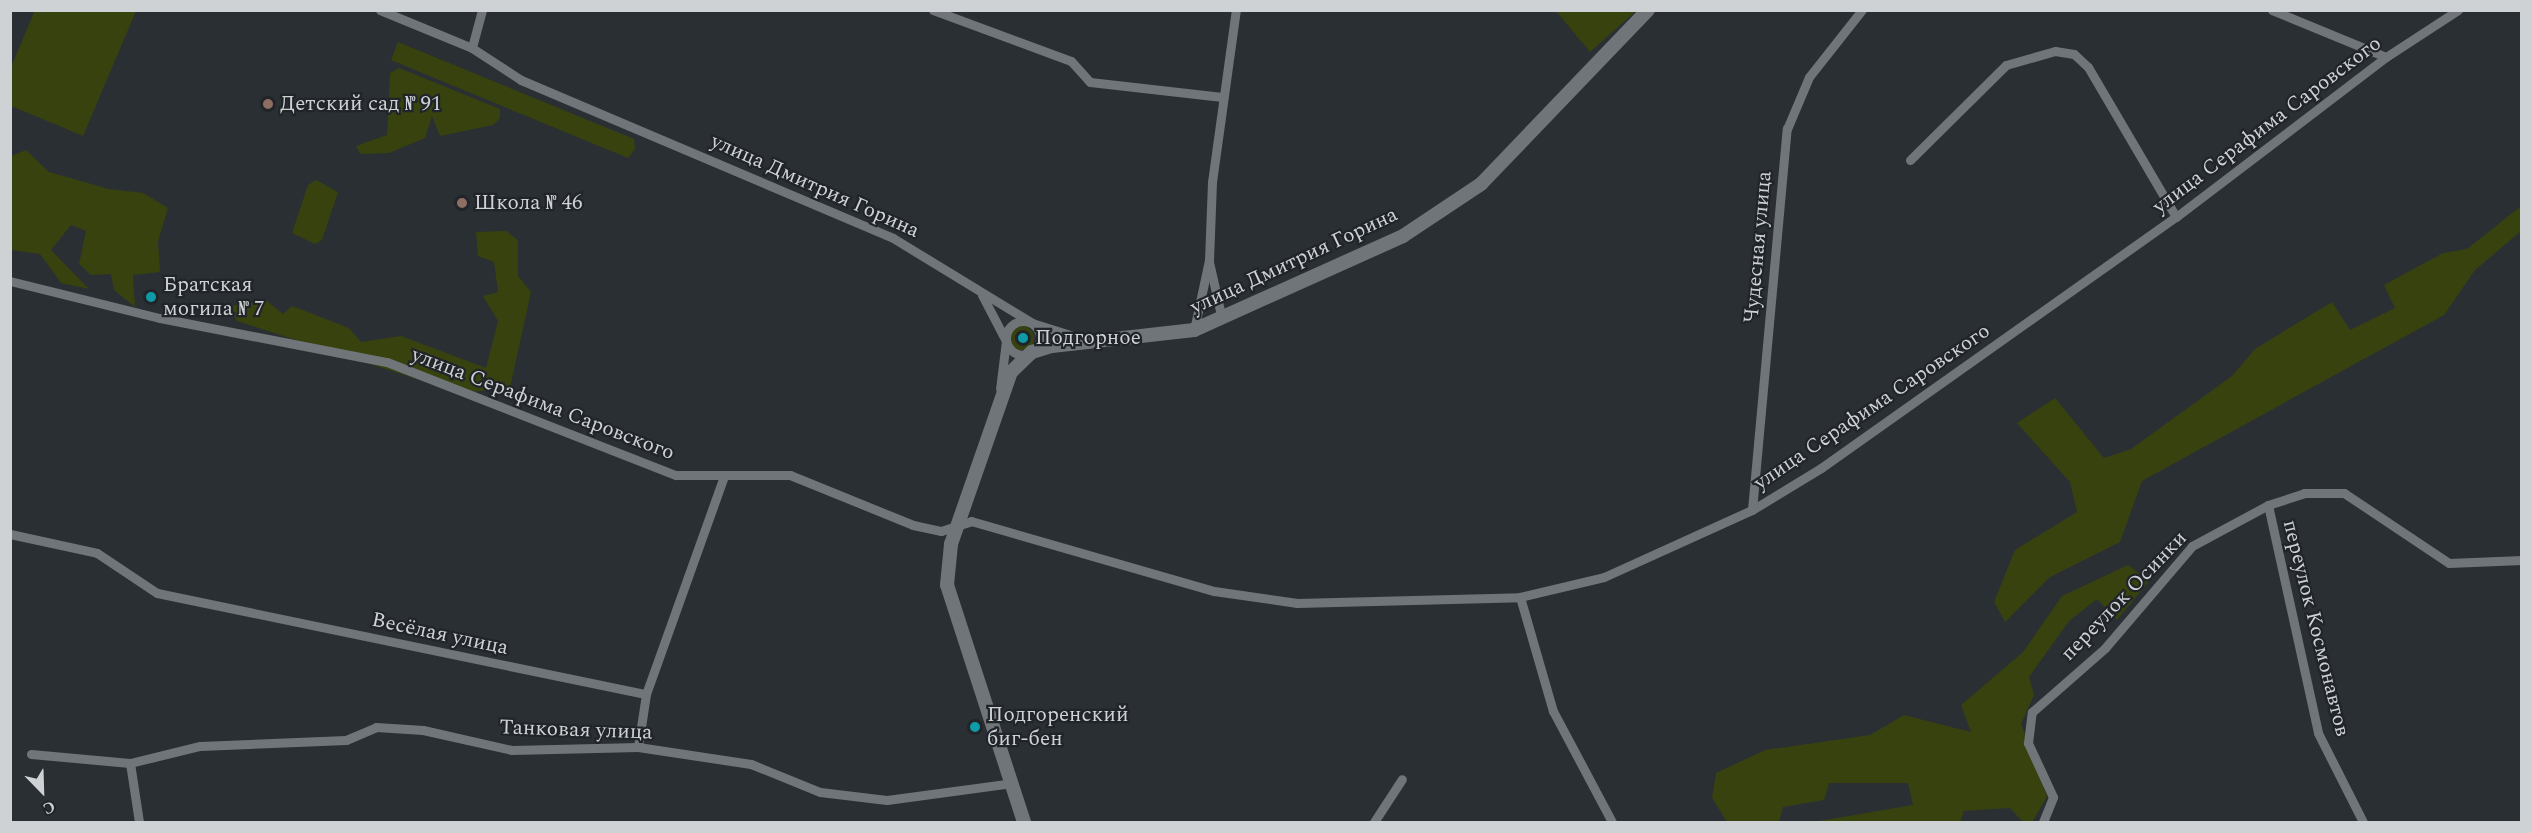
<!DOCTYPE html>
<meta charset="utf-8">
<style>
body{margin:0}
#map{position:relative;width:2532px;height:833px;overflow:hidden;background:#2a2f33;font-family:Spectral,serif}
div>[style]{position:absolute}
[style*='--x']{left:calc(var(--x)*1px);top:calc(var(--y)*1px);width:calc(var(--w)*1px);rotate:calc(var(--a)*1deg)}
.green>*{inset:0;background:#37420f}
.round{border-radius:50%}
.street>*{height:9px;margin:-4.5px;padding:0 4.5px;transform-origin:4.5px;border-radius:4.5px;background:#70757a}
.street>.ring{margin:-4.5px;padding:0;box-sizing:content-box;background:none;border:9px solid #70757a;border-radius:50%}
.secondary>*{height:14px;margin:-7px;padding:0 7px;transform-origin:7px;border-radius:7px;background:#70757a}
.dots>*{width:16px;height:16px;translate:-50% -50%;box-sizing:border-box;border:3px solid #212529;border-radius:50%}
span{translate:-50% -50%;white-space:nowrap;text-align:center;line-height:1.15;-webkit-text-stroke:4.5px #212529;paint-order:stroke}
.poi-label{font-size:21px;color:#cfd2d5}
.left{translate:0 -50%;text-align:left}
.street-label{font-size:21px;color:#cfd2d5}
.frame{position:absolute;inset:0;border:12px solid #cfd2d5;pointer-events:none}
.north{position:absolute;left:12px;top:761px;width:60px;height:60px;-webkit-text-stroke:4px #212529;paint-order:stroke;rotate:157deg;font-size:16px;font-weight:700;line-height:24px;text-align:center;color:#cfd2d5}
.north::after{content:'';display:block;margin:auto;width:21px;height:27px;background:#cfd2d5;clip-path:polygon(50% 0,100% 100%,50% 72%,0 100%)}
</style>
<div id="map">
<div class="green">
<div style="clip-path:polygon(35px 10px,136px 11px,83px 136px,11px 106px,11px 67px)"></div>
<div style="clip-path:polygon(1555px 10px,1636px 10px,1636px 11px,1590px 52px)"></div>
<div style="clip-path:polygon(398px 42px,634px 139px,635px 149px,628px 158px,391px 60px)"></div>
<div style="clip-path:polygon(399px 68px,500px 109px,500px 118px,493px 125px,440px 136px,432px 116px,425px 138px,389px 153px,360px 154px,356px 146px,387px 135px,390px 73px)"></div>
<div style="clip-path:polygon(26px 150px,49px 172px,109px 189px,143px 193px,168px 208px,158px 241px,160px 272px,133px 275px,135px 307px,114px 290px,111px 274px,91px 275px,79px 264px,86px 231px,71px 225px,51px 250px,89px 289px,61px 283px,40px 254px,11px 250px,11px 156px)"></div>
<div style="clip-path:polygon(316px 180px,338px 192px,322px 240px,315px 244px,292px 233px,308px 185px)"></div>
<div style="clip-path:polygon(2521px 206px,2521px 231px,2475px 270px,2444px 315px,2142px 481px,2120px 542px,2050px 577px,2005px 622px,1994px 602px,2015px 550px,2077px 512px,2070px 482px,2017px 423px,2055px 398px,2104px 458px,2131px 449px,2232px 376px,2255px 349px,2332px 302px,2350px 330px,2395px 308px,2384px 285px,2443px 253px,2467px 249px)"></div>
<div style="clip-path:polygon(506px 231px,518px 240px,518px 276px,531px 292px,510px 388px,460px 393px,237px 321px,229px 306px,267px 301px,283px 314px,292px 306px,349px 328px,361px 342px,401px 336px,486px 368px,498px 321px,483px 296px,498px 292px,494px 262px,478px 256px,476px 232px)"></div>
<div class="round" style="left:1010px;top:326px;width:24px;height:24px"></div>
<div style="clip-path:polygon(2128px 565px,2149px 581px,2117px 620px,2097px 599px,2069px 621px,2029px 677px,2034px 695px,2021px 724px,2047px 797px,2032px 822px,2023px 822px,2010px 808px,1964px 811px,1960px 822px,1819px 821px,1913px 805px,1908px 783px,1829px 783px,1824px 800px,1783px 807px,1779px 822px,1727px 822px,1712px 798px,1716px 773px,1765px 750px,1870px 735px,1904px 715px,1971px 732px,1961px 705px,2023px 652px,2062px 596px)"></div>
</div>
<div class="street">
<div style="--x:380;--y:10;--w:100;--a:22.4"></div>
<div style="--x:482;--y:10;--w:39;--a:105"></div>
<div style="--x:472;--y:48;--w:59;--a:33.1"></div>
<div style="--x:521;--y:80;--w:404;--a:23"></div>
<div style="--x:893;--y:238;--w:163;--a:31.4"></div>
<div style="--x:1032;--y:323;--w:57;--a:17.5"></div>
<div style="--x:933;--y:10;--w:147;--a:20.3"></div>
<div style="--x:1071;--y:61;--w:28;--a:48"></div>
<div style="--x:1090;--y:82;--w:133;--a:6.5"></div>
<div style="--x:2272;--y:10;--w:123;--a:22.4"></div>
<div style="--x:1910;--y:160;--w:135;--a:-44.7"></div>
<div style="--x:2006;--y:65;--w:51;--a:-15.9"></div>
<div style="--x:2055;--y:51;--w:19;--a:9"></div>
<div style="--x:2074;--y:54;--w:19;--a:43"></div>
<div style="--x:2088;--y:67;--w:174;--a:59.6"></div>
<div style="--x:1209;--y:262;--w:58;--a:77.2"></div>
<div style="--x:10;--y:281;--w:154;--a:13.9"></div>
<div style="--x:160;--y:318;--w:231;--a:11"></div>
<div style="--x:387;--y:362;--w:310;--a:21.4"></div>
<div style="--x:676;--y:475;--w:114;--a:0"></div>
<div style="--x:790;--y:475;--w:133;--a:22.1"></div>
<div style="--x:913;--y:525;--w:29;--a:12"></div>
<div style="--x:941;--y:531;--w:32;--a:-18"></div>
<div style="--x:971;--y:521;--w:253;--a:16.1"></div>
<div style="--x:1214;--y:591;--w:84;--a:8.2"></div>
<div style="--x:1297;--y:603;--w:223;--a:-1.5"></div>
<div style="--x:1520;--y:597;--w:86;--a:-13.4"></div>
<div style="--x:1604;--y:577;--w:162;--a:-24.4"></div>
<div style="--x:1752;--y:510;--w:81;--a:-31.3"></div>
<div style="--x:1821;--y:468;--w:435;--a:-35.3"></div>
<div style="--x:2176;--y:217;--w:264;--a:-37.3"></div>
<div style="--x:2386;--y:57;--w:86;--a:-33.1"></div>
<div style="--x:982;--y:295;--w:52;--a:62.4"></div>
<div style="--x:1006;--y:341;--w:48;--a:97.1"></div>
<div class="ring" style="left:1006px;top:321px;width:25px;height:25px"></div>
<div style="--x:1194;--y:330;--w:72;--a:-77.9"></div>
<div style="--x:1209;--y:260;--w:78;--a:-87.8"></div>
<div style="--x:1212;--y:182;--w:174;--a:-82.1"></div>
<div style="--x:2268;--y:505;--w:233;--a:77.6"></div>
<div style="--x:2318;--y:733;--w:100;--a:63.2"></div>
<div style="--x:1752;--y:510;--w:383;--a:-84.8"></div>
<div style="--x:1787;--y:129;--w:56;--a:-67.1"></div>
<div style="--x:1809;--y:77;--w:85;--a:-51.7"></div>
<div style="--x:10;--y:534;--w:89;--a:12.3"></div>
<div style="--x:97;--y:553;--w:72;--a:33.7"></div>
<div style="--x:157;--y:593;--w:499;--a:11.7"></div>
<div style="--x:1520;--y:597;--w:119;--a:73.9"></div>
<div style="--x:1553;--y:711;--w:126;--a:62"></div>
<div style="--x:638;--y:747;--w:54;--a:-81.4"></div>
<div style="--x:646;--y:694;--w:232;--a:-70.3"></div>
<div style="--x:31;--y:754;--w:99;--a:5.2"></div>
<div style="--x:130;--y:763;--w:72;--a:-13.7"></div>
<div style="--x:200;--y:746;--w:146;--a:-2.4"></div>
<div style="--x:346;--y:740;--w:33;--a:-23"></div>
<div style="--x:376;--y:727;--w:47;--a:3.7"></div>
<div style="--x:423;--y:730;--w:91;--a:12.7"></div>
<div style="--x:512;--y:750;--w:126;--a:-1.4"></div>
<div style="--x:638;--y:747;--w:114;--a:8.6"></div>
<div style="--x:751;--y:764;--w:74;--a:22.1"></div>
<div style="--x:820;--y:792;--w:67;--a:6.8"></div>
<div style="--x:887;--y:800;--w:126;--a:-7.7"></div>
<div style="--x:130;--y:763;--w:60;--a:81.3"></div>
<div style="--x:1374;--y:822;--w:51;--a:-56.9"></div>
<div style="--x:2043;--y:822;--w:27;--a:-68"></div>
<div style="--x:2053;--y:797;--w:60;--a:-114.8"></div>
<div style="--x:2028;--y:743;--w:31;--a:-83"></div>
<div style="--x:2032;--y:712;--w:97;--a:-41.2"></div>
<div style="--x:2105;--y:648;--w:134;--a:-49.5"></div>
<div style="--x:2192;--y:546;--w:86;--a:-28.3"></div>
<div style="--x:2268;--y:505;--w:38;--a:-18"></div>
<div style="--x:2304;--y:493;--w:40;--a:0"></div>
<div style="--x:2344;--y:493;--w:126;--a:33.7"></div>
<div style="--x:2449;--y:563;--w:73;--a:-2.4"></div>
</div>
<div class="secondary">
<div style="--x:1024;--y:822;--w:249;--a:-108"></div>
<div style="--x:947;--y:585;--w:41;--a:-84.4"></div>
<div style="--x:951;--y:544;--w:182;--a:-70.8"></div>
<div style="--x:1011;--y:372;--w:29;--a:-44"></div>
<div style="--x:1032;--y:352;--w:21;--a:-17"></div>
<div style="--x:1052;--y:346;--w:143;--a:-6.4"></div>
<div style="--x:1194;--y:330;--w:229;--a:-24.2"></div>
<div style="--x:1403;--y:236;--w:94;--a:-33.7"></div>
<div style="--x:1481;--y:184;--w:241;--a:-46.2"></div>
</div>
<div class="dots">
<div style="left:268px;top:104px;background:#8d6e63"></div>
<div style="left:462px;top:203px;background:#8d6e63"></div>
<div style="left:151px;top:297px;background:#0f9aa8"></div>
<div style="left:1023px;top:338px;background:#0f9aa8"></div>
<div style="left:975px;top:727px;background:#0f9aa8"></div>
</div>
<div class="poi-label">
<span class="left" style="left:280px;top:104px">Детский сад № 91</span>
<span class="left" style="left:474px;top:203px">Школа № 46</span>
<span class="left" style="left:163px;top:297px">Братская<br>могила № 7</span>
<span class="left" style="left:1035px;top:338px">Подгорное</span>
<span class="left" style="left:987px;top:727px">Подгоренский<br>биг-бен</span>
</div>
<div class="street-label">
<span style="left:2267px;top:125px;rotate:-37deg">улица Серафима Саровского</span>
<span style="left:815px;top:186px;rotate:24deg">улица Дмитрия Горина</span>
<span style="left:1758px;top:247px;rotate:-85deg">Чудесная улица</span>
<span style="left:1294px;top:261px;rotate:-25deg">улица Дмитрия Горина</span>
<span style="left:543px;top:404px;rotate:21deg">улица Серафима Саровского</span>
<span style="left:1872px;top:407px;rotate:-34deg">улица Серафима Саровского</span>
<span style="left:2124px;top:596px;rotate:-46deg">переулок Осинки</span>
<span style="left:2316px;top:628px;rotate:76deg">переулок Космонавтов</span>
<span style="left:440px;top:634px;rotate:12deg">Весёлая улица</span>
<span style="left:576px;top:730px;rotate:2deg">Танковая улица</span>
</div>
<div class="frame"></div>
<div class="north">С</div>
</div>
